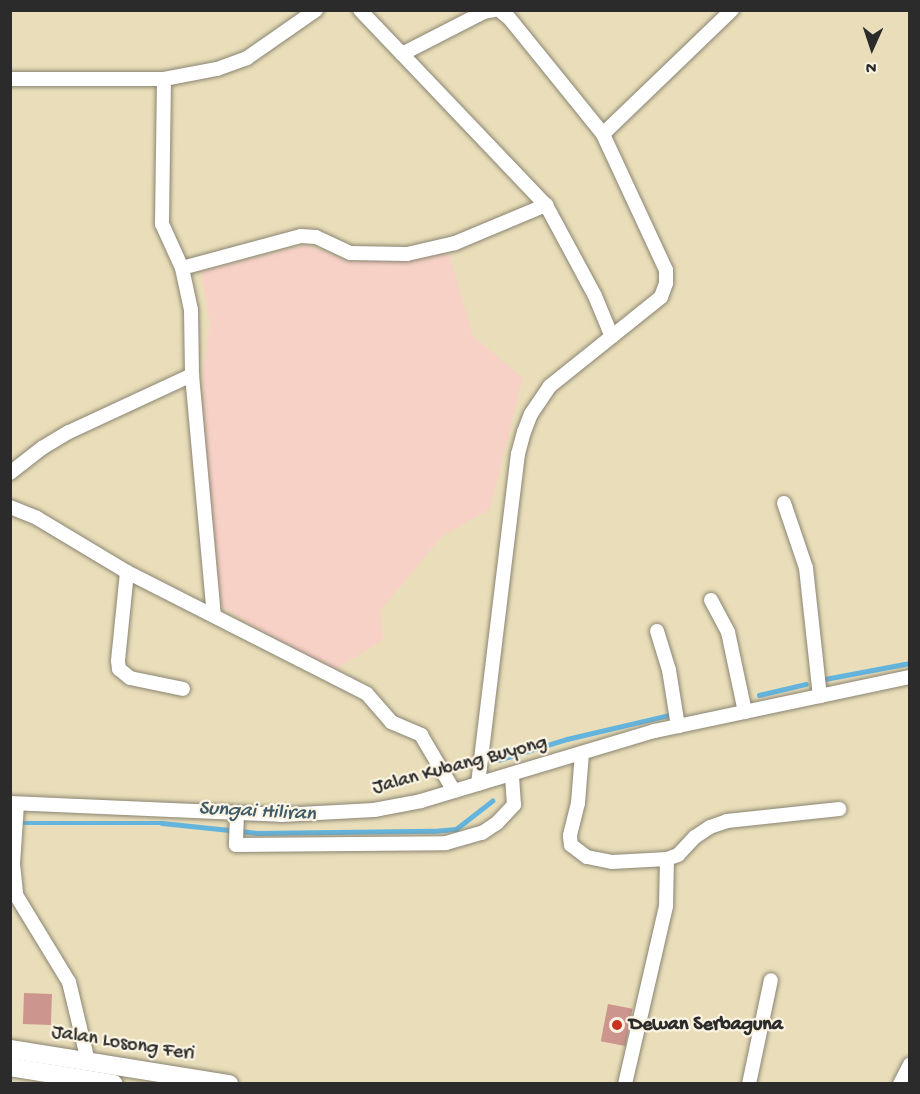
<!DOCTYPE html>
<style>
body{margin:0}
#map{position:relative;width:920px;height:1094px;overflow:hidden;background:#e9deb9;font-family:"Gochi Hand",sans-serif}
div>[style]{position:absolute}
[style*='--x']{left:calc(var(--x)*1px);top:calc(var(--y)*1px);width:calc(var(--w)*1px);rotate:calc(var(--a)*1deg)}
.built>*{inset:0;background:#f7d1c6}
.stream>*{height:4.5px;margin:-2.25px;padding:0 2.25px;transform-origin:2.25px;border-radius:2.25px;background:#63b4de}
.building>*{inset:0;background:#cc958e;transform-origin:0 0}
.roads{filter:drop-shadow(0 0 2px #8a8472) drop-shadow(0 0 2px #8a8472)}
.minor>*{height:14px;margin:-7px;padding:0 7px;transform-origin:7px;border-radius:7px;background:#fff}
.major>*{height:18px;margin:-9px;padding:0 9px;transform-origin:9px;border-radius:9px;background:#fff}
.dots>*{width:16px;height:16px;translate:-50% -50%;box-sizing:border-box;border:3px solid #fcf5e5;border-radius:50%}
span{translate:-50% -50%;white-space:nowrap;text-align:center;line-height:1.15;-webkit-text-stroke:4.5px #fcf5e5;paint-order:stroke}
.street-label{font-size:20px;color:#2b2b2b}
.poi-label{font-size:20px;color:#2b2b2b;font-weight:700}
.left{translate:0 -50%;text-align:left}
.water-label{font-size:21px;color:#3f5b6a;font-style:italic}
.frame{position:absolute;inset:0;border:12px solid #2b2b2b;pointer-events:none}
.north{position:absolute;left:842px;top:18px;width:60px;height:60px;-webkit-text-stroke:4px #fcf5e5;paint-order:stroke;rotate:183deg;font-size:16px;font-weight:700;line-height:24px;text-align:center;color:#2b2b2b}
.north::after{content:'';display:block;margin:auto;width:21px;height:27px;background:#2b2b2b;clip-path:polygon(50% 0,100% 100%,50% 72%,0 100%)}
</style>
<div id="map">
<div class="built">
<div style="clip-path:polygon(307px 245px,347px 261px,449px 254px,473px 336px,523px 378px,490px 509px,441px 537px,380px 611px,383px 640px,331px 672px,220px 606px,203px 445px,203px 369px,210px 324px,201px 271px)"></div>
</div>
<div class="stream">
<div style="--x:825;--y:679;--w:86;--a:-10.7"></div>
<div style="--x:759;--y:695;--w:48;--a:-13.2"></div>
<div style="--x:498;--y:760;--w:72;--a:-16.9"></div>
<div style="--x:567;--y:739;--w:105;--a:-13.2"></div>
<div style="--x:16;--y:823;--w:146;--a:0"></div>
<div style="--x:162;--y:823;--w:96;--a:6"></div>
<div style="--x:257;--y:833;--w:176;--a:-0.7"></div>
<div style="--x:433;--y:831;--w:23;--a:-5"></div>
<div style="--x:456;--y:829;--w:46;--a:-37.9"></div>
</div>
<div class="building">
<div style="left:24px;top:993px;width:28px;height:31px;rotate:2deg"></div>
<div style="left:608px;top:1004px;width:25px;height:38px;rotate:11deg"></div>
</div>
<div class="roads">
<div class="minor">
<div style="--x:360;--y:10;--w:61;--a:46.3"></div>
<div style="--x:402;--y:54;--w:92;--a:-27.1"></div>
<div style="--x:484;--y:12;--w:10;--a:-11"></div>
<div style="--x:402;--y:54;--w:209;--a:46.4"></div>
<div style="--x:546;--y:205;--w:103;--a:61.7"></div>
<div style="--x:595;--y:296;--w:44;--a:67.5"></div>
<div style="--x:10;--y:79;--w:154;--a:0"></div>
<div style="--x:164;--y:79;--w:54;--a:-10.7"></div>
<div style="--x:217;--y:69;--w:32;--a:-20"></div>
<div style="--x:247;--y:58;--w:84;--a:-34.8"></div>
<div style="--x:164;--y:79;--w:145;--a:90.8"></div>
<div style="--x:162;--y:224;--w:48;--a:65.6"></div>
<div style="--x:182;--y:268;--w:43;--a:77.9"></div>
<div style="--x:191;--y:310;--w:65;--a:89.1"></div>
<div style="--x:192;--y:375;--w:241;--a:84.8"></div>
<div style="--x:603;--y:134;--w:179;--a:-43.9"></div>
<div style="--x:182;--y:268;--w:123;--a:-15.1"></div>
<div style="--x:301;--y:236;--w:15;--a:4"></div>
<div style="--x:316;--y:237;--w:38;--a:25"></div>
<div style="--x:350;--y:253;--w:57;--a:1"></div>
<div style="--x:407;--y:254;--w:49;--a:-12.9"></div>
<div style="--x:455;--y:243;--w:99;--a:-22.7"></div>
<div style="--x:10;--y:473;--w:41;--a:-38"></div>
<div style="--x:42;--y:448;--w:31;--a:-31"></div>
<div style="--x:69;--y:432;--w:136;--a:-24.9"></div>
<div style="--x:784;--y:503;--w:69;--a:71.3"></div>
<div style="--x:806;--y:568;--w:129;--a:83.8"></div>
<div style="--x:10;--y:507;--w:29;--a:22"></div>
<div style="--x:37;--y:518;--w:105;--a:31"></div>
<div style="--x:127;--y:572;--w:269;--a:26.9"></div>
<div style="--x:367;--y:694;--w:37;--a:49"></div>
<div style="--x:391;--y:722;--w:33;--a:23"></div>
<div style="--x:421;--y:735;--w:65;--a:59.5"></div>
<div style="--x:127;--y:572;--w:89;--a:95.8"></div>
<div style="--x:118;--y:661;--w:8;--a:83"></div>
<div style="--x:119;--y:669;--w:14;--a:39"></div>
<div style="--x:130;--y:678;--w:54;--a:11.7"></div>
<div style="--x:711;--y:600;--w:36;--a:62"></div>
<div style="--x:728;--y:632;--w:82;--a:78"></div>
<div style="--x:657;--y:631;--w:41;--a:72.9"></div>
<div style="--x:669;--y:670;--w:57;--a:80.9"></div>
<div style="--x:582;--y:753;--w:50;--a:94.6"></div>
<div style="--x:578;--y:803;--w:34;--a:104"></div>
<div style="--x:570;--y:836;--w:9;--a:84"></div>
<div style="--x:571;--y:845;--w:20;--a:37"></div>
<div style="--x:587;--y:857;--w:25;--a:11"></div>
<div style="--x:612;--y:862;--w:55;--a:-3.1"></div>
<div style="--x:667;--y:859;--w:12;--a:-20"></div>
<div style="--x:678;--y:855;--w:25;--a:-47"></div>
<div style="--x:695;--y:837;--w:18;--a:-34"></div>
<div style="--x:710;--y:827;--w:18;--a:-19"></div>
<div style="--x:727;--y:821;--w:113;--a:-6.1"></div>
<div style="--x:478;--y:784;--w:332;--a:-83.1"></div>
<div style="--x:518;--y:454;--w:23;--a:-75"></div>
<div style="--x:524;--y:432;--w:19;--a:-69"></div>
<div style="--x:531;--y:414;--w:34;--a:-56"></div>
<div style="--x:550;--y:386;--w:142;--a:-38.7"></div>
<div style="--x:661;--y:297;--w:15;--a:-70"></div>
<div style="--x:666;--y:283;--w:13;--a:-90"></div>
<div style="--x:666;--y:270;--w:150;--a:-114.9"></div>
<div style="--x:603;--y:134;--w:149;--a:-129"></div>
<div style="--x:509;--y:18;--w:13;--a:-141"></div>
<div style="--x:10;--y:803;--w:271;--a:2.5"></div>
<div style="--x:281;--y:815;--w:93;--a:-3.1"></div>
<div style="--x:374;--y:810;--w:48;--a:-10.8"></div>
<div style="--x:421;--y:801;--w:244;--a:-16.7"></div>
<div style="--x:655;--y:731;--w:261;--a:-12"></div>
<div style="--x:17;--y:804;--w:60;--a:93.8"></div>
<div style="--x:13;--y:864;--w:31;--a:84"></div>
<div style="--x:16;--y:895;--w:102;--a:58.7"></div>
<div style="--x:69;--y:982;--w:81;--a:76.5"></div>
<div style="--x:237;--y:813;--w:32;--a:92"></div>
<div style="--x:236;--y:845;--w:210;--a:-0.5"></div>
<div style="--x:446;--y:843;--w:37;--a:-16"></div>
<div style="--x:482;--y:833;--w:18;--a:-34"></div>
<div style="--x:497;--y:823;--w:25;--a:-47"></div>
<div style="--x:514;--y:805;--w:31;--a:-94"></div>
<div style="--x:625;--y:1084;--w:183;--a:-77"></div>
<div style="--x:666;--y:906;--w:47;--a:-88.8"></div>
<div style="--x:749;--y:1084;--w:106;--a:-78.1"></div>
<div style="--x:900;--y:1084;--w:22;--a:-63"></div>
</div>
<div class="major">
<div style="--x:10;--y:1049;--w:222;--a:9.1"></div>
<div style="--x:10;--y:1067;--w:105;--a:9.3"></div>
</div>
</div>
<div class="dots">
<div style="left:617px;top:1025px;background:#c8321e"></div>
</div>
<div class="street-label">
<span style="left:460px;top:766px;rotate:-15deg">Jalan Kubang Buyong</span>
<span style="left:123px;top:1044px;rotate:9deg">Jalan Losong Feri</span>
</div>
<div class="poi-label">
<span class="left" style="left:629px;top:1025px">Dewan Serbaguna</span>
</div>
<div class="water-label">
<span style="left:257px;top:813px;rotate:3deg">Sungai Hiliran</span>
</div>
<div class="frame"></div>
<div class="north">N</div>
</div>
